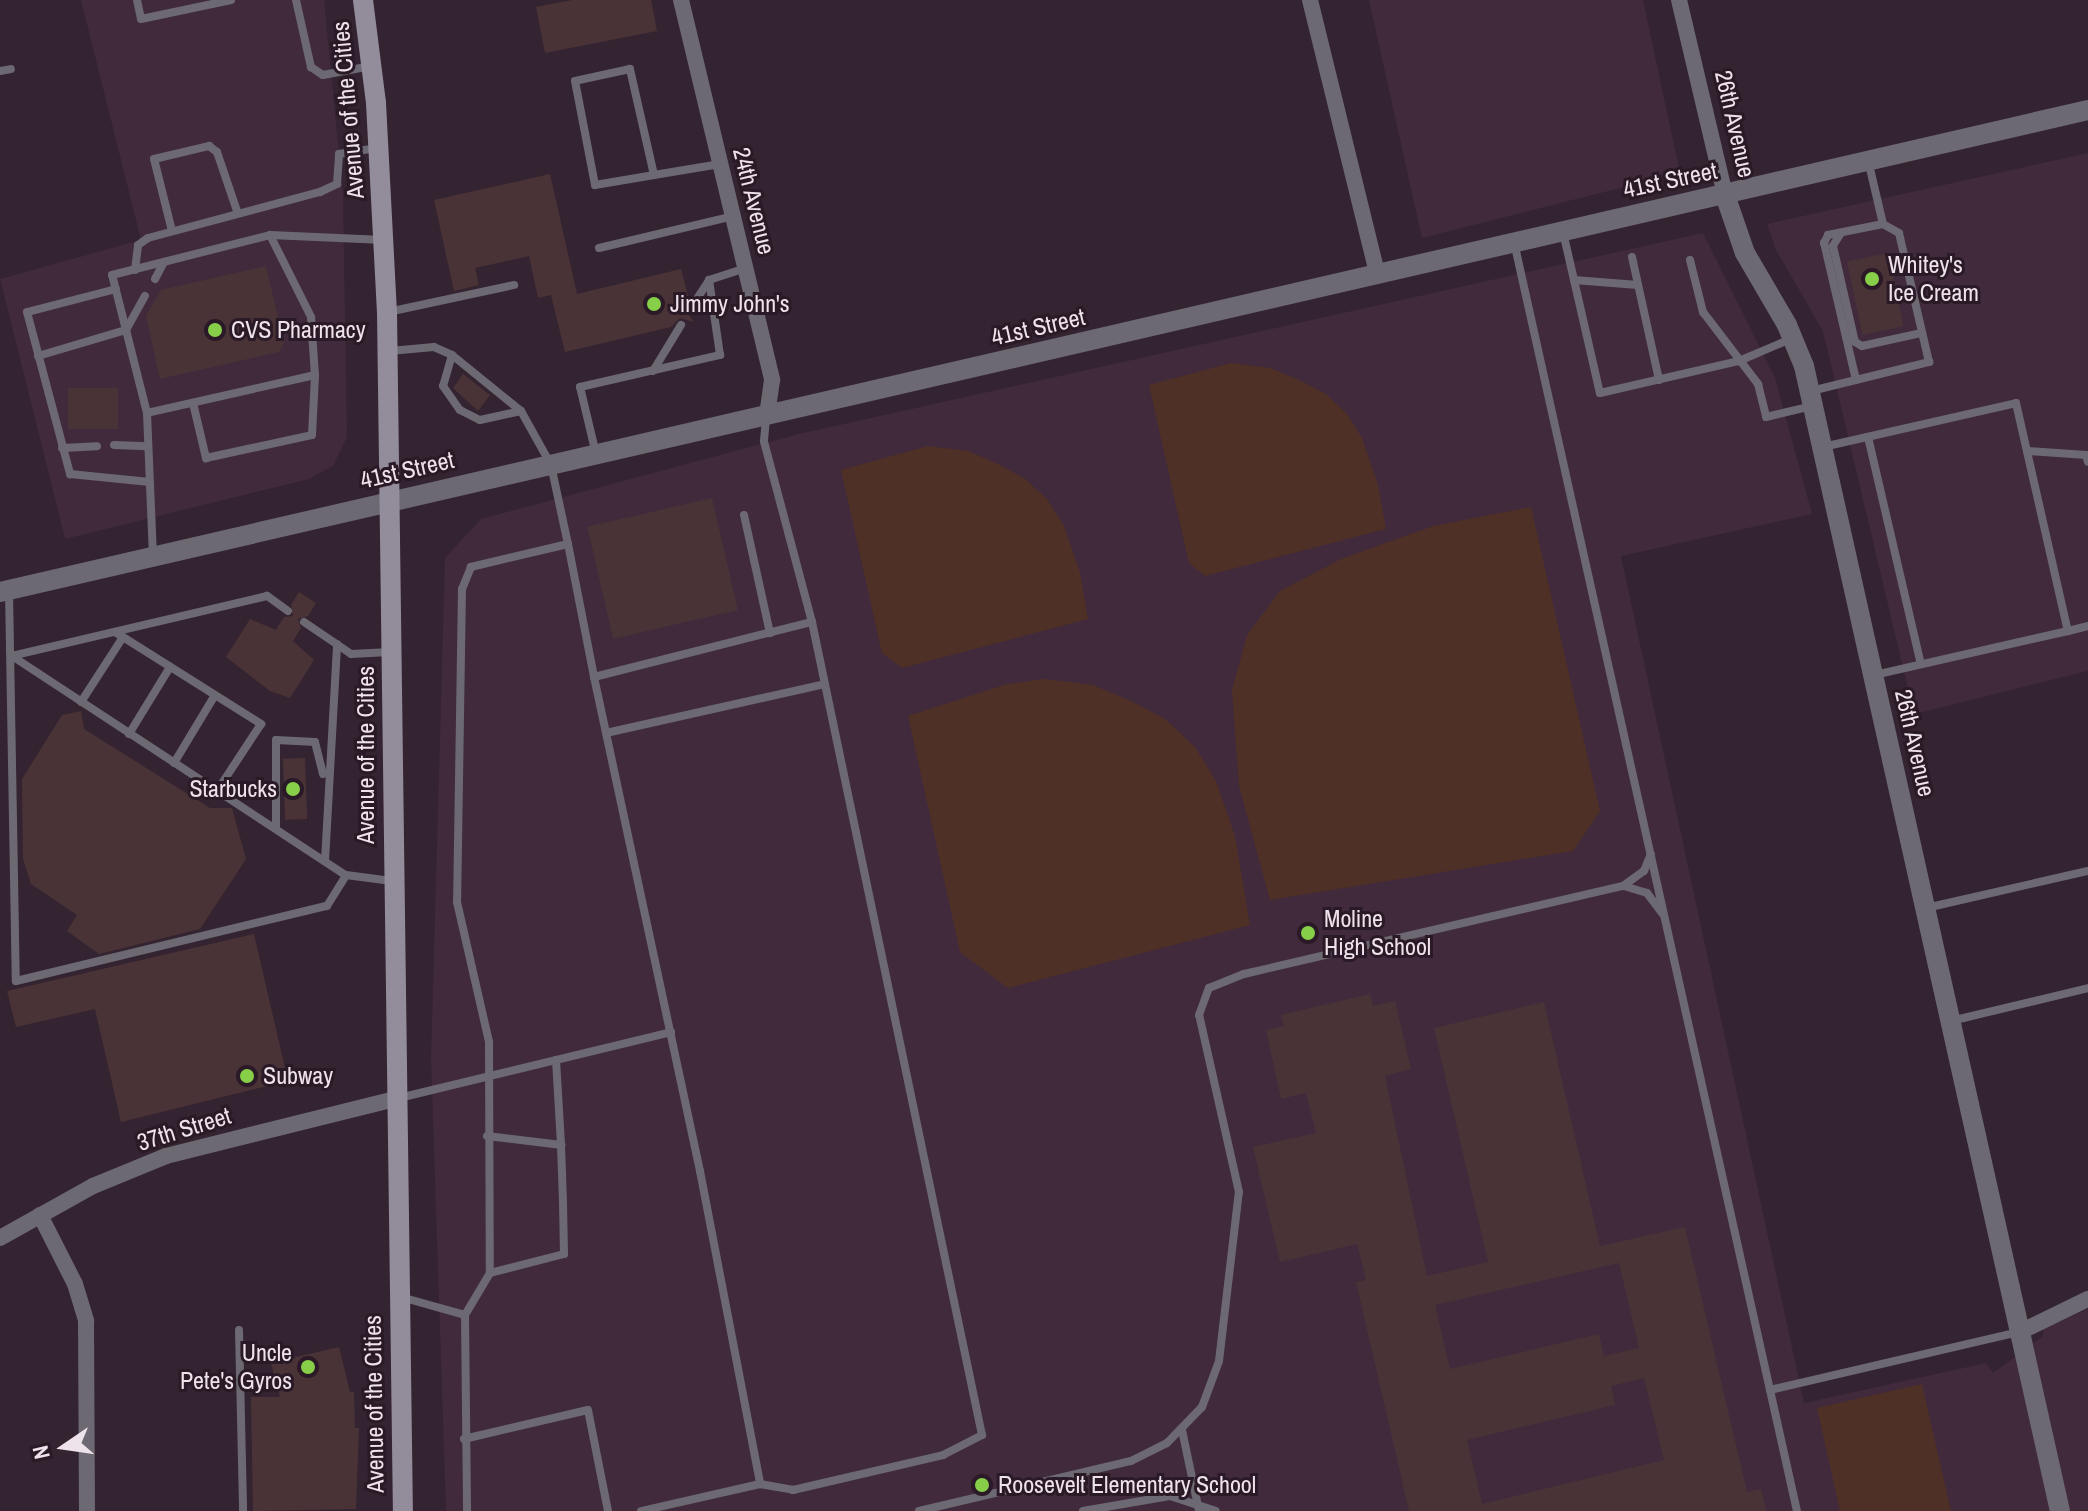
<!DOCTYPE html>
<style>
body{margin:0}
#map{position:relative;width:2088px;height:1511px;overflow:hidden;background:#342330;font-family:"Archivo Narrow",sans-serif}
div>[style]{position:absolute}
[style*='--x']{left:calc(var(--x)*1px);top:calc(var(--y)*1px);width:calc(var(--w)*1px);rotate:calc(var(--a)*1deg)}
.built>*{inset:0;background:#402a3b}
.green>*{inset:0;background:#4f3027}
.building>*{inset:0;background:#4a3337;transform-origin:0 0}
.service>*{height:8px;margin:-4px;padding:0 4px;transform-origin:4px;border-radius:4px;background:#6c6972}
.minor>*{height:16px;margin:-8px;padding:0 8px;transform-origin:8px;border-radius:8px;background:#6c6972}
.tertiary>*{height:20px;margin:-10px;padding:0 10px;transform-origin:10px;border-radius:10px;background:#6c6972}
.secondary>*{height:20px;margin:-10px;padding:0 10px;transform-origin:10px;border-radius:10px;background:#928c9b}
.dots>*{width:22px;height:22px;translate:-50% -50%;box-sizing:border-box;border:4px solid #2a1926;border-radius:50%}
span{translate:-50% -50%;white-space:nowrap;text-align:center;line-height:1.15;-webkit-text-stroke:6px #2a1926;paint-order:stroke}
.street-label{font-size:24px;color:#eee2eb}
.poi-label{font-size:24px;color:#eee2eb}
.left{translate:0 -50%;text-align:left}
.right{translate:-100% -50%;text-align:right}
.north{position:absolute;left:24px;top:1407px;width:80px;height:80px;-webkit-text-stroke:6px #2a1926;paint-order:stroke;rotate:257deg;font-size:22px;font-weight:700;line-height:32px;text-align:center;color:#eee2eb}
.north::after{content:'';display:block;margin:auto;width:28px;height:36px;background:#eee2eb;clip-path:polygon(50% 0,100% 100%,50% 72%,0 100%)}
</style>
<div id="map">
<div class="built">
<div style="clip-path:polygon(81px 0,324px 0,343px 196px,347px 437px,333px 466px,309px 479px,65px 539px,0 279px,141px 240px)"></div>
<div style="clip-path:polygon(1369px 0,1643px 0,1680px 173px,1422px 238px)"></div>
<div style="clip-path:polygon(2088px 153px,2088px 671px,1914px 714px,1823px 331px,1776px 250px,1767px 224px)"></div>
<div style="clip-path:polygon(1703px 233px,1775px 378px,1812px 514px,1621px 556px,1804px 1403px,1986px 1363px,1993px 1373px,2043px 1336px,2043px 1329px,2088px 1309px,2088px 1511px,446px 1511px,431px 1059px,445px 558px,481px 519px,799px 434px)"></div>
</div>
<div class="green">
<div style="clip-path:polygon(1231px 363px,1270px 368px,1299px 380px,1326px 394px,1347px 414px,1362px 438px,1378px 485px,1386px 529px,1205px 576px,1189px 563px,1149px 385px)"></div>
<div style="clip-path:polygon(928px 446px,968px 451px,998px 464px,1025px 479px,1047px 499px,1063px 524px,1080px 572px,1088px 619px,902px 668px,882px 653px,841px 470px)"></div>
<div style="clip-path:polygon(1531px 507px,1600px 811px,1573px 851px,1270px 900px,1239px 786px,1232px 690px,1247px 635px,1280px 591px,1341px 559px,1433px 526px)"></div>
<div style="clip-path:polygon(1044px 679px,1093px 685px,1131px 701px,1165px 719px,1195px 747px,1216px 781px,1235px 836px,1250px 925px,1008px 988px,960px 952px,908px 716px,1007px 684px)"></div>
<div style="clip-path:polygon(1922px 1384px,1951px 1511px,1840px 1511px,1817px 1408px)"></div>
</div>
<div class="building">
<div style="clip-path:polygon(572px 0,651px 0,657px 31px,545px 53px,536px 7px)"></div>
<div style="clip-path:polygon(550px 174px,577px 294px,681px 269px,689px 299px,685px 310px,694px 322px,680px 318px,671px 327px,565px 352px,551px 295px,538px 298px,529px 256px,475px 268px,479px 285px,454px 291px,434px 200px)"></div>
<div style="left:1888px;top:253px;width:75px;height:42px;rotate:78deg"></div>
<div style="clip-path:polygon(266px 266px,284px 343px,279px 352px,160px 379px,146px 316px,161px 290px)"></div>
<div style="clip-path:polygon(463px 374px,490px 395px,478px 411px,453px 388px)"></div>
<div style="left:68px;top:388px;width:50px;height:41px"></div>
<div style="left:712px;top:498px;width:115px;height:128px;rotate:77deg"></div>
<div style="clip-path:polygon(299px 592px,316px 603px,308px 616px,298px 619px,301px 628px,293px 641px,314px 660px,290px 698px,270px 691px,226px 657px,250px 619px,276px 630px,284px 617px,293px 616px,291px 605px)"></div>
<div style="clip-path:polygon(81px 711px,84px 729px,210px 808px,232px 808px,246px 859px,200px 929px,99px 954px,67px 931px,77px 915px,31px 884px,23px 859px,22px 779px,62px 715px)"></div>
<div style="left:305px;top:758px;width:61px;height:22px;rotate:88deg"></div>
<div style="clip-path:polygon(254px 934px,288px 1081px,121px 1122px,95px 1009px,16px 1027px,7px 991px)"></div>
<div style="clip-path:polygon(evenodd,1370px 994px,1373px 1006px,1395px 1001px,1411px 1069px,1385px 1076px,1427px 1276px,1488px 1262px,1434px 1028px,1544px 1002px,1600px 1246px,1685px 1227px,1747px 1492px,1761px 1489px,1766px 1511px,1409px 1511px,1356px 1282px,1366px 1280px,1357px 1244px,1280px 1262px,1253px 1147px,1316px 1133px,1306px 1093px,1281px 1099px,1266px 1030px,1284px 1026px,1281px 1015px,1370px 994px,1619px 1263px,1639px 1348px,1604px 1356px,1599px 1334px,1450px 1369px,1435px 1305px,1619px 1263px,1370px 994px,1644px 1378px,1664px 1460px,1482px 1504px,1467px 1440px,1615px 1405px,1611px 1386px,1644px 1378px)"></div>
<div style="clip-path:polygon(339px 1347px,350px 1392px,354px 1392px,355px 1428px,359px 1428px,356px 1509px,253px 1511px,251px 1397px,280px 1397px,271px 1363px)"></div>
</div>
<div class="service">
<div style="--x:137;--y:0;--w:19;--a:78"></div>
<div style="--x:141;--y:19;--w:92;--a:-11.9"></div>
<div style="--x:296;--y:0;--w:69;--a:77.4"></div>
<div style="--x:311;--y:67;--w:14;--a:34"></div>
<div style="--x:323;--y:75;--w:49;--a:-10.6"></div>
<div style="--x:0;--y:71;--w:11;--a:-10"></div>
<div style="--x:654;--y:175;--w:109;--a:-102.8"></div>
<div style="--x:630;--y:69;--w:56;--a:167.7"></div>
<div style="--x:575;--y:81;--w:106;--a:79.1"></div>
<div style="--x:595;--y:185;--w:60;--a:-9.6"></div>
<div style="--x:654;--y:175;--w:67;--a:-9.5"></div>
<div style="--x:172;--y:231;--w:74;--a:-104"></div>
<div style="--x:154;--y:159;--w:57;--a:-13.3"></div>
<div style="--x:209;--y:146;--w:10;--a:37"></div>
<div style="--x:217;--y:152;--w:65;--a:71.3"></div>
<div style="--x:1563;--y:232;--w:165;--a:77.1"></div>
<div style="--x:1600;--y:393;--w:143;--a:-13"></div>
<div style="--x:1739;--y:361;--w:59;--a:-23.1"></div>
<div style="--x:1841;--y:233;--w:15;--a:122"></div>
<div style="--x:1833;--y:246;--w:98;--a:77.1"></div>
<div style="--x:1855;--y:342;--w:8;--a:30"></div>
<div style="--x:1862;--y:346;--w:60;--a:-12.4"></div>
<div style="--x:270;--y:235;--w:92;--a:63.4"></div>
<div style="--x:311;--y:317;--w:58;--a:86.1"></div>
<div style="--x:315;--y:375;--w:172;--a:167.3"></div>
<div style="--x:147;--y:413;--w:142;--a:-104.2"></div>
<div style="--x:112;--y:275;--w:163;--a:-14.2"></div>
<div style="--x:270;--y:235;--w:114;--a:2.5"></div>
<div style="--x:1514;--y:242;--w:1300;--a:77.43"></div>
<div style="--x:599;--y:248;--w:138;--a:-13.4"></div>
<div style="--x:1632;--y:257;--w:126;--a:77.6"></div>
<div style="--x:1690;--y:260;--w:54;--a:76"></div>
<div style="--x:1703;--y:312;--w:91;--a:52.6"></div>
<div style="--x:1758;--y:384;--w:34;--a:76"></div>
<div style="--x:1766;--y:417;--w:47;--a:-13.4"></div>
<div style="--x:135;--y:270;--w:25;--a:-83"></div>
<div style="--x:138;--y:245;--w:12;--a:-35"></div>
<div style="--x:148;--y:238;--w:178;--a:-15"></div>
<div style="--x:320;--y:192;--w:19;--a:-25"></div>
<div style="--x:337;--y:184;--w:30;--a:-86"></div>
<div style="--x:339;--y:154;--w:39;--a:-9"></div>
<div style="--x:155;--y:279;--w:19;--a:-62"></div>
<div style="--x:1574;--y:280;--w:64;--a:4.5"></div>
<div style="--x:116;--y:289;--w:92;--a:165.5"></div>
<div style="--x:27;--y:312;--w:168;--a:75.1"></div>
<div style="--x:70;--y:474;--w:80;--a:5.7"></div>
<div style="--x:691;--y:308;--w:33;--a:-57"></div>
<div style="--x:388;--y:312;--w:129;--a:-12.1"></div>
<div style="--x:390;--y:351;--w:44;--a:-5.2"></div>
<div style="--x:434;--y:347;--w:20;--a:24"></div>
<div style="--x:452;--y:355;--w:89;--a:39.1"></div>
<div style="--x:521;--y:411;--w:62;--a:60.9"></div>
<div style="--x:551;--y:465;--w:81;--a:77.9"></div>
<div style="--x:568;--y:544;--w:100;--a:166.7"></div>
<div style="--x:471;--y:567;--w:24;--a:112"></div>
<div style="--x:462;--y:589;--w:313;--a:90.9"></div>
<div style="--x:457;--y:902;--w:144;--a:77.1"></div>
<div style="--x:489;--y:1042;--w:231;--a:89.8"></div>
<div style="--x:490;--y:1273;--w:49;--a:120.8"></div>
<div style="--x:452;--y:355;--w:32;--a:106"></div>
<div style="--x:443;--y:386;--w:29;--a:55"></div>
<div style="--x:460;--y:410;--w:22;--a:27"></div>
<div style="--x:480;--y:420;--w:42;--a:-12.4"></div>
<div style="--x:38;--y:356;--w:92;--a:-16.5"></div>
<div style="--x:126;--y:330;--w:39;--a:-61"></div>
<div style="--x:653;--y:371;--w:54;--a:-58.7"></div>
<div style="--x:1856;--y:380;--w:141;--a:-103.1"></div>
<div style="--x:1824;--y:243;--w:9;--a:-63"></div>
<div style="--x:1828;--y:235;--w:56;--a:-11.3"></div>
<div style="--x:1811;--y:391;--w:122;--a:-13.8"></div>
<div style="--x:1929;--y:362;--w:132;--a:-103.1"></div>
<div style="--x:1899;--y:233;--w:18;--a:-151"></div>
<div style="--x:1883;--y:224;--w:66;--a:-103.2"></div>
<div style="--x:193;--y:403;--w:57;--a:76.7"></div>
<div style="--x:206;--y:458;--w:108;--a:-12.2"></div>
<div style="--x:312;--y:435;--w:60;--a:-87.1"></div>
<div style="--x:147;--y:413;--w:143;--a:87.6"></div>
<div style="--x:1868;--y:437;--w:233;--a:76.9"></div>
<div style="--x:114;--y:445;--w:34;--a:2"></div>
<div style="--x:1823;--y:447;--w:198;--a:-12.8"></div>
<div style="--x:2016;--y:403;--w:234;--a:77.2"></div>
<div style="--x:2068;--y:631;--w:199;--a:167.2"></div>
<div style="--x:62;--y:448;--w:35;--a:-3"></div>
<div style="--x:2027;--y:451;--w:59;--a:3.9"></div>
<div style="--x:2086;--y:455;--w:7;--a:74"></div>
<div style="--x:596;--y:454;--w:69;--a:-103.4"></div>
<div style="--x:580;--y:387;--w:144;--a:-12.9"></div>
<div style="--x:720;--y:355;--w:76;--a:-98.3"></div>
<div style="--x:709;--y:280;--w:38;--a:-18"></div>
<div style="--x:744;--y:515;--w:121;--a:77.6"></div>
<div style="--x:568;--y:544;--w:136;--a:78.9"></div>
<div style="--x:594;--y:677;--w:225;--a:-14.2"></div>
<div style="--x:9;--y:591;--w:390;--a:89"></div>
<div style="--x:16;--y:981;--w:320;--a:-13.6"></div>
<div style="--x:327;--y:906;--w:36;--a:-58"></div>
<div style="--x:346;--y:875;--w:46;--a:7.4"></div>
<div style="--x:288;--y:611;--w:26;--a:-144"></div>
<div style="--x:267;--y:596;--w:262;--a:166.8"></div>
<div style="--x:12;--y:656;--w:399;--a:33.3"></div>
<div style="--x:304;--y:622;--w:57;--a:34.2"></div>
<div style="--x:351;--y:654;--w:39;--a:-3"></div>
<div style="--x:2068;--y:631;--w:21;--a:-14"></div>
<div style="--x:115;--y:632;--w:173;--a:32.2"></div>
<div style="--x:261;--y:724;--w:80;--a:123.3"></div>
<div style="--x:594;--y:677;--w:505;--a:77.89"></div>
<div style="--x:700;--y:1171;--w:319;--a:79.1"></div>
<div style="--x:760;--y:1484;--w:122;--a:167.2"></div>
<div style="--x:81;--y:702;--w:77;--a:-57.1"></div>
<div style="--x:606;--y:733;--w:224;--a:-12.6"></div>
<div style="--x:129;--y:734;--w:79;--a:-58.5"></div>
<div style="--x:174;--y:763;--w:79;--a:-58.9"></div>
<div style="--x:276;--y:826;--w:86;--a:-90"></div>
<div style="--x:276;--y:740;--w:39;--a:3"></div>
<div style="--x:315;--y:742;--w:33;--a:76"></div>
<div style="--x:325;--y:861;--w:217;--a:-86.8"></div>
<div style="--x:1624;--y:886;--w:24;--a:17"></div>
<div style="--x:1647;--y:893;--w:26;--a:53"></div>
<div style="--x:1926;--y:908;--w:166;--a:-12.9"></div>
<div style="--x:1951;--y:1021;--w:141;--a:-13.5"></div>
<div style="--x:556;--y:1060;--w:85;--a:86.6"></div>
<div style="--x:399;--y:1098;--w:280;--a:-13.6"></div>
<div style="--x:487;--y:1136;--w:75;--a:6.9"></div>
<div style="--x:561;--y:1145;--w:57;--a:88"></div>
<div style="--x:563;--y:1202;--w:52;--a:88.9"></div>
<div style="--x:564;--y:1254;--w:76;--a:165.6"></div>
<div style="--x:401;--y:1297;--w:66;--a:15.7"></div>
<div style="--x:465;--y:1315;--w:196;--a:89.4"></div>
<div style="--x:239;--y:1330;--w:181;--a:88.7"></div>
<div style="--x:1770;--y:1390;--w:256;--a:-13.1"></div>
<div style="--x:1182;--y:1430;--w:83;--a:78.1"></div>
<div style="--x:464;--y:1439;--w:127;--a:-13.2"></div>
<div style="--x:588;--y:1410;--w:103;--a:78.8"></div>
<div style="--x:760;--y:1484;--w:34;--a:10"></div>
<div style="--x:793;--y:1490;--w:154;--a:-13.1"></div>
<div style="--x:943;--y:1455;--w:44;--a:-27.1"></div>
<div style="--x:982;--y:1435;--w:831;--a:-101.81"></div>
<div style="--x:812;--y:622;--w:187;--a:-104.9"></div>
<div style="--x:764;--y:441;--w:23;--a:-85"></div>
<div style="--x:919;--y:1511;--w:218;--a:-13.3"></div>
<div style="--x:1131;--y:1461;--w:40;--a:-26.6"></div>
<div style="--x:1167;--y:1443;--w:50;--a:-45.8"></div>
<div style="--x:1202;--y:1407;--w:49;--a:-69.7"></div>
<div style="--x:1219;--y:1361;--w:170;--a:-83.3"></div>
<div style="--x:1239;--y:1192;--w:181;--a:-102.7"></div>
<div style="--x:1199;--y:1015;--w:29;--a:-70"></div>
<div style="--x:1209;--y:988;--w:38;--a:-22"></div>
<div style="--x:1244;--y:974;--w:389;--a:-13.1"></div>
<div style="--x:1623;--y:886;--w:26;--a:-36"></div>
<div style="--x:1644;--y:871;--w:18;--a:-68"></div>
<div style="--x:1083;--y:1511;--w:88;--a:-9.8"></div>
<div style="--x:1170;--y:1496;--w:48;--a:18.1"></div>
</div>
<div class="minor">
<div style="--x:681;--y:0;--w:391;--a:76.5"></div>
<div style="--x:772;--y:380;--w:34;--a:98"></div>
<div style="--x:1310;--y:0;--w:281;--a:76.2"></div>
<div style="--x:1679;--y:0;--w:200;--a:76.7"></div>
<div style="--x:40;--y:1215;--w:77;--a:63.1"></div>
<div style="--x:75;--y:1284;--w:39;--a:73"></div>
<div style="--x:86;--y:1321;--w:190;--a:89.7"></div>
<div style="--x:0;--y:1238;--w:107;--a:-29.2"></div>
<div style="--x:93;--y:1186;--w:79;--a:-22.3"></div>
<div style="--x:166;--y:1156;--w:235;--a:-14"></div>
<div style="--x:2020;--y:1332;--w:76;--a:-25.9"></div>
</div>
<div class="tertiary">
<div style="--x:1725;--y:195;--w:61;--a:71"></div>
<div style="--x:1745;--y:253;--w:83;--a:59.7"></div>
<div style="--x:1787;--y:325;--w:44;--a:67.5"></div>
<div style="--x:1804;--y:366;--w:1173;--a:77.4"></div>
<div style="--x:0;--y:592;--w:2143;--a:-13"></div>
</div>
<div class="secondary">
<div style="--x:363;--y:0;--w:104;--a:82.8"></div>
<div style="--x:376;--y:103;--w:209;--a:87"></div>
<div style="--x:387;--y:312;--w:1199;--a:89.24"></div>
</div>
<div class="dots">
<div style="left:1872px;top:279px;background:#88cf49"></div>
<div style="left:654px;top:304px;background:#88cf49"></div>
<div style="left:215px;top:330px;background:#88cf49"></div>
<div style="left:293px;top:789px;background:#88cf49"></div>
<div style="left:1308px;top:933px;background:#88cf49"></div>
<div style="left:247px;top:1076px;background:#88cf49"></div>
<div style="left:308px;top:1367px;background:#88cf49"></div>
<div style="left:982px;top:1485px;background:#88cf49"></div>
</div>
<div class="street-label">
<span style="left:348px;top:110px;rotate:-95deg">Avenue of the Cities</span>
<span style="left:1735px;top:124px;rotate:77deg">26th Avenue</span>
<span style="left:1670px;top:180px;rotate:-12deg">41st Street</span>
<span style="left:754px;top:201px;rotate:76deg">24th Avenue</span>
<span style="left:1038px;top:327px;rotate:-13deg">41st Street</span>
<span style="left:407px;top:470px;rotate:-13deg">41st Street</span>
<span style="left:1915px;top:743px;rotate:77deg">26th Avenue</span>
<span style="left:366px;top:755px;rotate:-90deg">Avenue of the Cities</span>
<span style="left:184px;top:1129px;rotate:-17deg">37th Street</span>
<span style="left:374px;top:1404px;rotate:-91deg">Avenue of the Cities</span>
</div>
<div class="poi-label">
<span class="left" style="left:1888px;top:279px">Whitey's<br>Ice Cream</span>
<span class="left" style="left:670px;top:304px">Jimmy John's</span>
<span class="left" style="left:231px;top:330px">CVS Pharmacy</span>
<span class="right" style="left:277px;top:789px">Starbucks</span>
<span class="left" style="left:1324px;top:933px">Moline<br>High School</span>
<span class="left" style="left:263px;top:1076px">Subway</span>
<span class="right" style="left:292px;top:1367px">Uncle<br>Pete's Gyros</span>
<span class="left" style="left:998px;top:1485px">Roosevelt Elementary School</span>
</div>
<div class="north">N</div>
</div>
